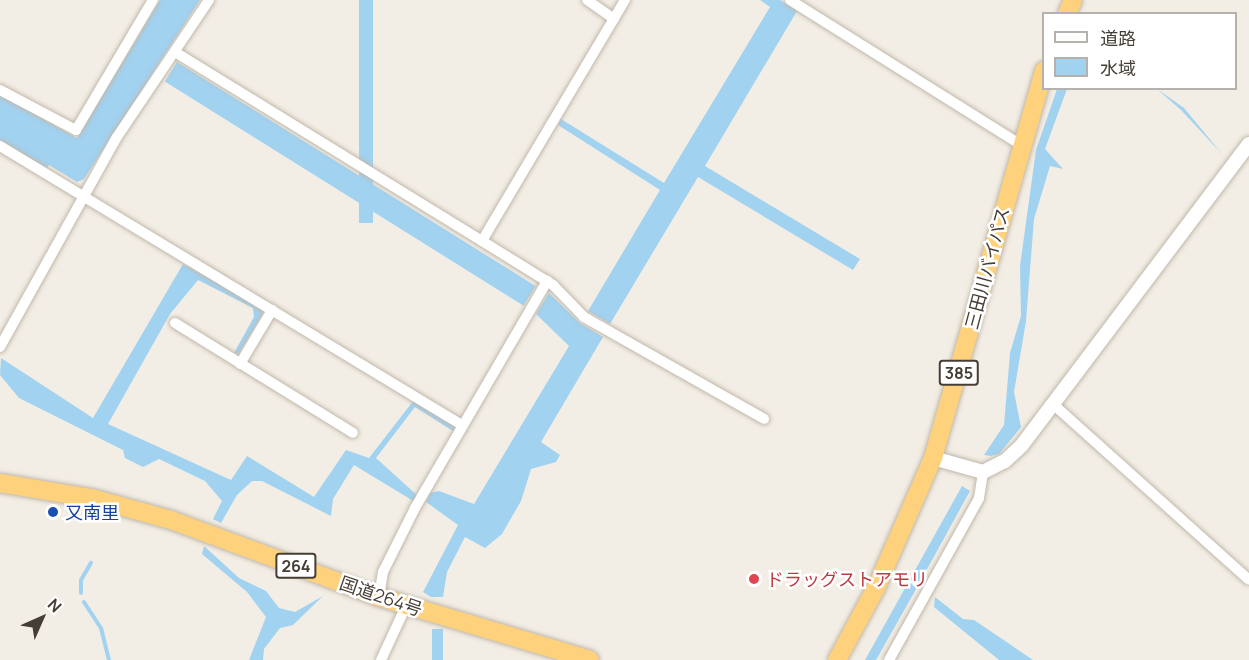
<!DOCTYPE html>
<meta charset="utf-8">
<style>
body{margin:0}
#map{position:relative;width:1249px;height:660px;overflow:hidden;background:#f3eee5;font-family:Manrope,"Noto Sans JP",sans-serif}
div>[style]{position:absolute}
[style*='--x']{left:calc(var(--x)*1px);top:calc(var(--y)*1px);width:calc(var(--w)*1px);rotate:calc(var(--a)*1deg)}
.water>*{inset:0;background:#a1d2f0;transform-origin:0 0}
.stream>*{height:4px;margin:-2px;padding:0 2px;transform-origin:2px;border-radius:2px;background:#a1d2f0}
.roads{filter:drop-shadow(0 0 2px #c1b8ab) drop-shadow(0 0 2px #c1b8ab)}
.minor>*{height:10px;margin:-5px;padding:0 5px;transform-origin:5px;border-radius:5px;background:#fff}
.tertiary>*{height:14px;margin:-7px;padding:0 7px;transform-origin:7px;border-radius:7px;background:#fff}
.trunk>*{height:18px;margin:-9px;padding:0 9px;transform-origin:9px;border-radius:9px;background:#fed17c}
.dots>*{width:16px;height:16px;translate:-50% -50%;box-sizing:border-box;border:3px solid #fff;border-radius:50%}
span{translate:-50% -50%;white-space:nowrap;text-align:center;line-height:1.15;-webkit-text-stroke:5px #fff;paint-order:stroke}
.shield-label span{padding:2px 4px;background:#fff;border:2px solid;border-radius:4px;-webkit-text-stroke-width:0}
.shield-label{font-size:16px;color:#453e35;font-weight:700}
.street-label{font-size:18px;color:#453e35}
.transit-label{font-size:18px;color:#164399}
.left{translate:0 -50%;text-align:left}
.health-label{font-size:18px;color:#be3a42}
.legend{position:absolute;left:1042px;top:12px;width:195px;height:78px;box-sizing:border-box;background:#fff;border:2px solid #b5b2ae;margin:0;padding:8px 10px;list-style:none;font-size:18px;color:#453e35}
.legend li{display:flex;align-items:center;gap:12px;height:30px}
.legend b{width:30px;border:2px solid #b5b2ae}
.north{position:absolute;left:12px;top:588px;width:60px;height:60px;-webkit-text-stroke:4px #fff;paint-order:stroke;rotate:45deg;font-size:16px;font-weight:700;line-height:24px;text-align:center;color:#453e35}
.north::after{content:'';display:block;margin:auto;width:21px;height:27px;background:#453e35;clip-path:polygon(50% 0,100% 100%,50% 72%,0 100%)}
</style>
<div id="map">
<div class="water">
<div style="clip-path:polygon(160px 0,200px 0,84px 179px,77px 182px,49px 165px,47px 168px,0 140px,0 95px,77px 138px)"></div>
<div style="left:359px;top:0;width:14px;height:223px"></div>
<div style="clip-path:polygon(760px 0,780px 0,797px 11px,705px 166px,860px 259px,853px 270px,698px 177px,610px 324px,588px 311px,660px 190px,558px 125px,561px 119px,664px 183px,770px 7px)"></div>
<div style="left:177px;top:62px;width:423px;height:23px;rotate:32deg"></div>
<div style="clip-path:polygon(1057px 89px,1067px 89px,1045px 149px,1063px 169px,1050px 166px,1034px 219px,1026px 321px,1014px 392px,1021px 427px,999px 454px,991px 456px,984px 455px,1004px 425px,1010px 353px,1021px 316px,1020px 266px,1036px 150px)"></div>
<div style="clip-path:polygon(1157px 89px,1184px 108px,1222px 154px,1181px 110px)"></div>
<div style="clip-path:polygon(183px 264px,262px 308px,262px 315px,239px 353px,234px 353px,254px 317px,253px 308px,198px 280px,170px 314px,108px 424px,231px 480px,247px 456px,314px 497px,346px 450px,369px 458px,414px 400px,455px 426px,453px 431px,415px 407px,376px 458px,418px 496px,415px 502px,354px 465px,333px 499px,331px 516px,262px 481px,252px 481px,237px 495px,221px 523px,213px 519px,222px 501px,205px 481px,159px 459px,143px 467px,125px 458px,123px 450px,19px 398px,0 375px,1px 358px,93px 418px)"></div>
<div style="clip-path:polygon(549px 293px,580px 323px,603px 337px,541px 442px,560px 455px,556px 462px,531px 469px,521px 501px,502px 534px,485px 548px,465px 537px,447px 572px,443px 597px,431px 597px,423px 592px,458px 525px,426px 502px,430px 493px,439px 491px,474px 504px,569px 346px,536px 314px)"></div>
<div style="clip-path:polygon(962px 486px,970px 491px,915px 591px,876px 660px,865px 660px)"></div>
<div style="clip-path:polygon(204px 546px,239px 578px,266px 591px,279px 608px,295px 612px,323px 596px,293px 625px,280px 628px,264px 649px,263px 660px,249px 660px,266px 617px,247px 592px,202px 554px)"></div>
<div style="clip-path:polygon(935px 597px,963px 619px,974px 620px,1033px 660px,999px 660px,934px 607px)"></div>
<div style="left:432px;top:629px;width:11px;height:31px"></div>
</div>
<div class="stream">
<div style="--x:81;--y:593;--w:13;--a:-90"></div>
<div style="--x:81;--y:580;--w:20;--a:-60"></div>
<div style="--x:84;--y:602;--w:31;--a:57"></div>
<div style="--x:101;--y:628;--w:33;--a:76"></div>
</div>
<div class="roads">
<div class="minor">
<div style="--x:587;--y:0;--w:33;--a:35"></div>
<div style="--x:625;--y:0;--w:280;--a:120.7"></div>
<div style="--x:482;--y:241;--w:84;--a:31.8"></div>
<div style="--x:553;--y:285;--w:45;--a:45.9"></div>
<div style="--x:584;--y:317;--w:207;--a:29.5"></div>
<div style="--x:790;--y:0;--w:271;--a:32.1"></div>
<div style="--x:175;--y:52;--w:361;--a:31.6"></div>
<div style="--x:0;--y:90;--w:86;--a:27.8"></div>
<div style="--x:76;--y:130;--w:151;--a:-59.4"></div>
<div style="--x:0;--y:146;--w:540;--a:31.13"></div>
<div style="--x:175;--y:323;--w:209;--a:31.7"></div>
<div style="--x:0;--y:347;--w:240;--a:-60.9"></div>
<div style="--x:117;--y:137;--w:165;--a:-56.1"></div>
<div style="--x:240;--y:364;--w:63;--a:-59.3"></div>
<div style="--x:1053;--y:404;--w:263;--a:41.9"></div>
<div style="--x:379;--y:597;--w:25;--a:-81"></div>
<div style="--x:383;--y:572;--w:72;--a:-63.4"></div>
<div style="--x:415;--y:508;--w:263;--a:-59.8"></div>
<div style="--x:381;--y:660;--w:60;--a:-65.2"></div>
<div style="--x:889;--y:660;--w:185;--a:-60.9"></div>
<div style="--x:979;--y:498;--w:26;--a:-81"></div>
</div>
<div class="tertiary">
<div style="--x:933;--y:458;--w:52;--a:15.6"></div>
<div style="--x:983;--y:472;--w:25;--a:-27"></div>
<div style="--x:1005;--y:461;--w:23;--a:-43"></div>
<div style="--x:1022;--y:445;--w:377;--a:-53"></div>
</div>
<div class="trunk">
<div style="--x:1067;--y:14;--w:15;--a:-67"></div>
<div style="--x:0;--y:483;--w:92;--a:9.4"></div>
<div style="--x:91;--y:498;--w:83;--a:15.4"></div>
<div style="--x:171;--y:520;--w:222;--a:20.3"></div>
<div style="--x:379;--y:597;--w:220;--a:16.6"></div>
<div style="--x:837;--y:660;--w:82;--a:-61.6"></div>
<div style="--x:876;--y:588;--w:142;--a:-66.3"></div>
<div style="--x:933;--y:458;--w:403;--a:-74"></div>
</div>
</div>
<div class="dots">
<div style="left:53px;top:512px;background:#1a4fb4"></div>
<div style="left:754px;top:579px;background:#e0444e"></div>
</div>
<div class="shield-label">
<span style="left:959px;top:373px">385</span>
<span style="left:296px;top:566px">264</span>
</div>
<div class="street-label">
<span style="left:987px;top:268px;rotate:-75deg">三田川バイパス</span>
<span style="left:381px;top:596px;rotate:19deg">国道264号</span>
</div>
<div class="transit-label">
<span class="left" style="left:65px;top:512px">又南里</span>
</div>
<div class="health-label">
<span class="left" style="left:766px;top:579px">ドラッグストアモリ</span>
</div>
<ul class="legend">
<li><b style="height:8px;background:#fff"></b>道路</li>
<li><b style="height:16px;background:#a1d2f0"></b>水域</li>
</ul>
<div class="north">N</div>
</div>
